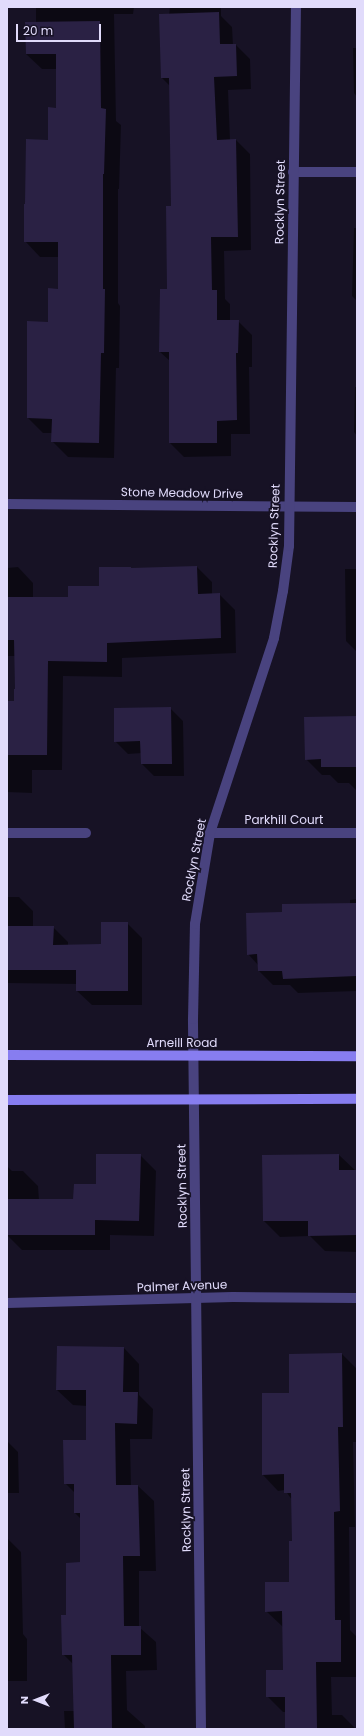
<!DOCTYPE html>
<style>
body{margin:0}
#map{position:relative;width:364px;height:1736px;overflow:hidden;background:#171225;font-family:Poppins,sans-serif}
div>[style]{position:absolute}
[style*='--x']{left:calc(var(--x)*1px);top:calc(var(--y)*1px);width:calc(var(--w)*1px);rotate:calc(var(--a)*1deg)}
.shadow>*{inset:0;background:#0007}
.building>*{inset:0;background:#2a2144}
.minor>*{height:10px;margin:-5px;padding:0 5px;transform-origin:5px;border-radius:5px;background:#49437f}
.secondary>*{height:10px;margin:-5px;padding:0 5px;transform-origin:5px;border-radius:5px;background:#877df0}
span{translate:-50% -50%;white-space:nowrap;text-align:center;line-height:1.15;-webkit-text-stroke:3.5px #171225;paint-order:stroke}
.street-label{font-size:12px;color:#e1dbfb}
.frame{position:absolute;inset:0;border:8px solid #e1dbfb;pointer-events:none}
.north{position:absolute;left:16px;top:1680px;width:40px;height:40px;-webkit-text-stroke:3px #171225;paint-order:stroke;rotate:270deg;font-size:11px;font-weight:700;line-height:16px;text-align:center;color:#e1dbfb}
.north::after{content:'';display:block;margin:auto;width:14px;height:18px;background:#e1dbfb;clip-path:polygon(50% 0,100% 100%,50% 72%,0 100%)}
.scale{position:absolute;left:16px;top:24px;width:85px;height:18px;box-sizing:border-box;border:2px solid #e1dbfb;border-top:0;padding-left:5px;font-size:12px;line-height:14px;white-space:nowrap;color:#e1dbfb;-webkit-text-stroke:3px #171225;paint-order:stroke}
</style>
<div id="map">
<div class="shadow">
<div style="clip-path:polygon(36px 7px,134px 7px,133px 14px,114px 14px,116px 121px,121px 125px,119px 189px,118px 189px,118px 303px,120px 306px,119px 368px,116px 368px,114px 458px,68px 457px,52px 441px,52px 433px,43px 433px,28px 418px,49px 323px,59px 290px,59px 257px,40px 257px,25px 241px,26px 205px,49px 141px,57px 109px,57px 69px,42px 69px,26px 54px,36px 23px)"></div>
<div style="clip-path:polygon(170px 7px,221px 7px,221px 16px,232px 27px,233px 45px,236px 45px,250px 59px,251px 89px,228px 90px,230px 140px,236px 140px,250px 154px,251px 250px,224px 251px,225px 299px,230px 304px,230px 321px,238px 321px,252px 335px,252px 367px,249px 367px,250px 434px,231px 434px,231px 456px,184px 457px,170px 443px,170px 361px,160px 352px,168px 290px,172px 207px,170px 86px,162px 78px)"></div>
<div style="clip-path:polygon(353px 48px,357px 48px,357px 97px,354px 93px)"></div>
<div style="clip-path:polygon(354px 228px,357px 228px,357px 301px,352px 296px)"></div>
<div style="clip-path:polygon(355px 387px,357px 387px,357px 436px,354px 432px)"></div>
<div style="clip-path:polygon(18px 567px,33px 583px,33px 598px,69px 598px,100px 587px,132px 569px,197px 567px,212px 582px,212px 595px,219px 594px,235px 610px,236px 653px,122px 658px,122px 677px,63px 676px,62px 770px,32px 770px,32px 793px,7px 792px,7px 702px,15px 702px,16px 690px,15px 656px,7px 656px,7px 568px)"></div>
<div style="clip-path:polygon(345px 569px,357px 569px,357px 652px,346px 641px)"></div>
<div style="clip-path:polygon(170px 708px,183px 721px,184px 776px,154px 776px,142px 764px,142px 753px,128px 754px,115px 741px)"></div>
<div style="clip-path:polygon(357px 717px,357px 791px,349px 783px,338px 783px,330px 775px,322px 775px,306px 759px)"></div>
<div style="clip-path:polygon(7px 897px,19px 897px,33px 911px,33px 927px,53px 927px,68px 942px,68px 946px,102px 945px,127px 923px,142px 938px,142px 1005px,92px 1005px,77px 991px,77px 984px,7px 983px)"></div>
<div style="clip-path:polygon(357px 899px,357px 991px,298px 993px,290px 985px,273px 985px,259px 971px,258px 965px,248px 954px,283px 913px,350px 904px,350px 900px)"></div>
<div style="clip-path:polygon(140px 1155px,156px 1171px,154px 1236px,110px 1235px,110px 1250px,22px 1250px,7px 1235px,7px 1166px,12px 1171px,23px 1171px,38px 1186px,39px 1200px,74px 1200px)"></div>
<div style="clip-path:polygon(339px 1155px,357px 1172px,357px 1252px,325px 1251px,310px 1236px,280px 1237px,264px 1221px)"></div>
<div style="clip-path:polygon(124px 1348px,139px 1364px,139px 1395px,153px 1409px,152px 1439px,130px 1439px,131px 1486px,138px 1486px,154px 1501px,156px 1571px,139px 1571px,139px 1627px,156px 1642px,157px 1670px,126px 1671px,127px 1710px,145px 1726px,145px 1729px,65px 1729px,64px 1711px,75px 1711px,74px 1665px,63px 1654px,67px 1616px,81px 1563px,81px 1519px,75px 1513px,75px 1493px,65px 1483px,87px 1441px,87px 1406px,73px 1405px,57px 1390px)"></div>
<div style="clip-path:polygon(342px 1354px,357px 1369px,357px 1442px,353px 1442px,355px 1527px,349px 1527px,350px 1630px,356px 1636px,357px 1677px,331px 1677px,332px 1715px,342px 1715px,356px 1729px,286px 1729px,286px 1712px,283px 1712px,267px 1696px,284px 1671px,283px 1627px,266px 1611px,290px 1583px,293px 1542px,292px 1500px,285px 1490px,278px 1491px,263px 1475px,290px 1394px)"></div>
<div style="clip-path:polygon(7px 1367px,8px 1442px,18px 1452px,19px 1493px,7px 1493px)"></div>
<div style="clip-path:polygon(7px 1538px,21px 1552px,23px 1634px,27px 1639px,27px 1681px,7px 1681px)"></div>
</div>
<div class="building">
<div style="clip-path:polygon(219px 12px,220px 44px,236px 44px,237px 76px,214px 77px,217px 140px,236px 139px,238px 237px,211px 237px,212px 290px,217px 290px,217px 320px,239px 320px,238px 353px,236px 353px,237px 420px,217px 421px,217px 443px,169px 443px,169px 352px,159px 352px,160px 289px,167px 289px,166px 206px,171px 206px,169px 78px,161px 78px,159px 14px)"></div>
<div style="clip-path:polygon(100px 21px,101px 108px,106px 109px,104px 174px,103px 174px,103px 289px,105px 289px,104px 353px,101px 353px,99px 443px,51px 442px,52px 419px,27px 418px,27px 321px,48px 322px,48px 288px,58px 289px,58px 242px,24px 242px,24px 204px,25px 204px,26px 139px,48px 140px,48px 107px,56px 108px,56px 54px,26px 54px,25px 22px)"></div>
<div style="clip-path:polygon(197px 566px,198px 594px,220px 593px,221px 638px,107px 643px,107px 662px,48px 661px,47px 755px,7px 755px,7px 701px,14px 701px,14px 689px,15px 689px,14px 640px,7px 640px,7px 597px,68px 597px,68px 586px,99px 586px,99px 567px,131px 567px,131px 568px)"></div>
<div style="clip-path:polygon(171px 707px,172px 764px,141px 764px,140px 741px,114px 742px,114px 708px)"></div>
<div style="clip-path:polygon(357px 716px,357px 767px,321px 767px,321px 759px,305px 760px,304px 717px)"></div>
<div style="clip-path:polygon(357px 903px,357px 976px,283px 979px,282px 971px,258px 971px,257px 954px,247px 955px,246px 913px,282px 912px,282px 904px)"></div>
<div style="clip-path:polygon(101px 922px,128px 922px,128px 991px,76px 991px,76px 970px,7px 970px,7px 926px,54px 926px,53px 945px,101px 944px)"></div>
<div style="clip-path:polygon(96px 1154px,141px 1154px,139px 1221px,95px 1220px,95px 1235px,7px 1235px,7px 1199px,73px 1199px,74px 1184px,96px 1184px)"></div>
<div style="clip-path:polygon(339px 1154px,339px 1170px,357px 1170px,357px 1235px,308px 1236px,308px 1221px,263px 1221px,262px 1155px)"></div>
<div style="clip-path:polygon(57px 1346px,124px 1347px,123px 1392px,138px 1392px,137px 1424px,115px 1423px,116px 1485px,138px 1485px,140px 1556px,123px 1556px,124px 1626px,141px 1626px,141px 1655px,111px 1655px,112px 1729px,74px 1729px,72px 1655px,62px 1655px,61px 1615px,66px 1615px,66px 1563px,80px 1562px,80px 1513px,74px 1513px,74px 1484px,64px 1484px,63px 1440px,86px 1440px,86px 1390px,56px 1390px)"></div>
<div style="clip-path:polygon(342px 1353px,343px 1427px,338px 1427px,340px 1511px,334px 1512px,335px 1620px,341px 1620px,341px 1662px,316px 1662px,317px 1729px,285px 1729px,285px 1697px,266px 1697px,266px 1670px,283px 1670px,282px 1611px,265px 1612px,265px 1582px,289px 1582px,289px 1541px,292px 1541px,291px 1493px,284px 1493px,284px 1474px,262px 1475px,262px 1393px,289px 1393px,289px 1354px)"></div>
</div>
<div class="minor">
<div style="--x:293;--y:172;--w:64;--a:0"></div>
<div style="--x:7;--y:504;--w:350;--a:0.5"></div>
<div style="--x:7;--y:833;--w:79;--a:0"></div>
<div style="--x:210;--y:833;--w:147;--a:0"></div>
<div style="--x:7;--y:1303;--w:226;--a:-1.5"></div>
<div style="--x:233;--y:1297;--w:124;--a:0.5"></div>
<div style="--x:201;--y:1729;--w:710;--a:-90.65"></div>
<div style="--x:193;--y:1019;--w:95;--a:-88.8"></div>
<div style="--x:195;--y:924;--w:92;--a:-80.6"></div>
<div style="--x:210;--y:833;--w:205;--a:-71.8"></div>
<div style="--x:274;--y:638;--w:48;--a:-79.2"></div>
<div style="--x:283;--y:591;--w:45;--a:-82.4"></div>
<div style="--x:289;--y:546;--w:539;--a:-89.26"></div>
</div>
<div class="secondary">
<div style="--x:7;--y:1055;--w:350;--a:0.2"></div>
<div style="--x:7;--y:1100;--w:350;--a:-0.2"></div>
</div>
<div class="street-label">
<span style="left:280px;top:202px;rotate:-89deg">Rocklyn Street</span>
<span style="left:182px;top:493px;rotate:1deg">Stone Meadow Drive</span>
<span style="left:274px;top:526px;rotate:-88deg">Rocklyn Street</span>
<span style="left:284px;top:820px">Parkhill Court</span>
<span style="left:194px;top:860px;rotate:-79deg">Rocklyn Street</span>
<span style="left:182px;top:1043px">Arneill Road</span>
<span style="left:182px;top:1186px;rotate:-91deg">Rocklyn Street</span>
<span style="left:182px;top:1286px;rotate:-2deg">Palmer Avenue</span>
<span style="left:186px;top:1510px;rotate:-91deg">Rocklyn Street</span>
</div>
<div class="frame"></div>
<div class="north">N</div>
<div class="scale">20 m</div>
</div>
